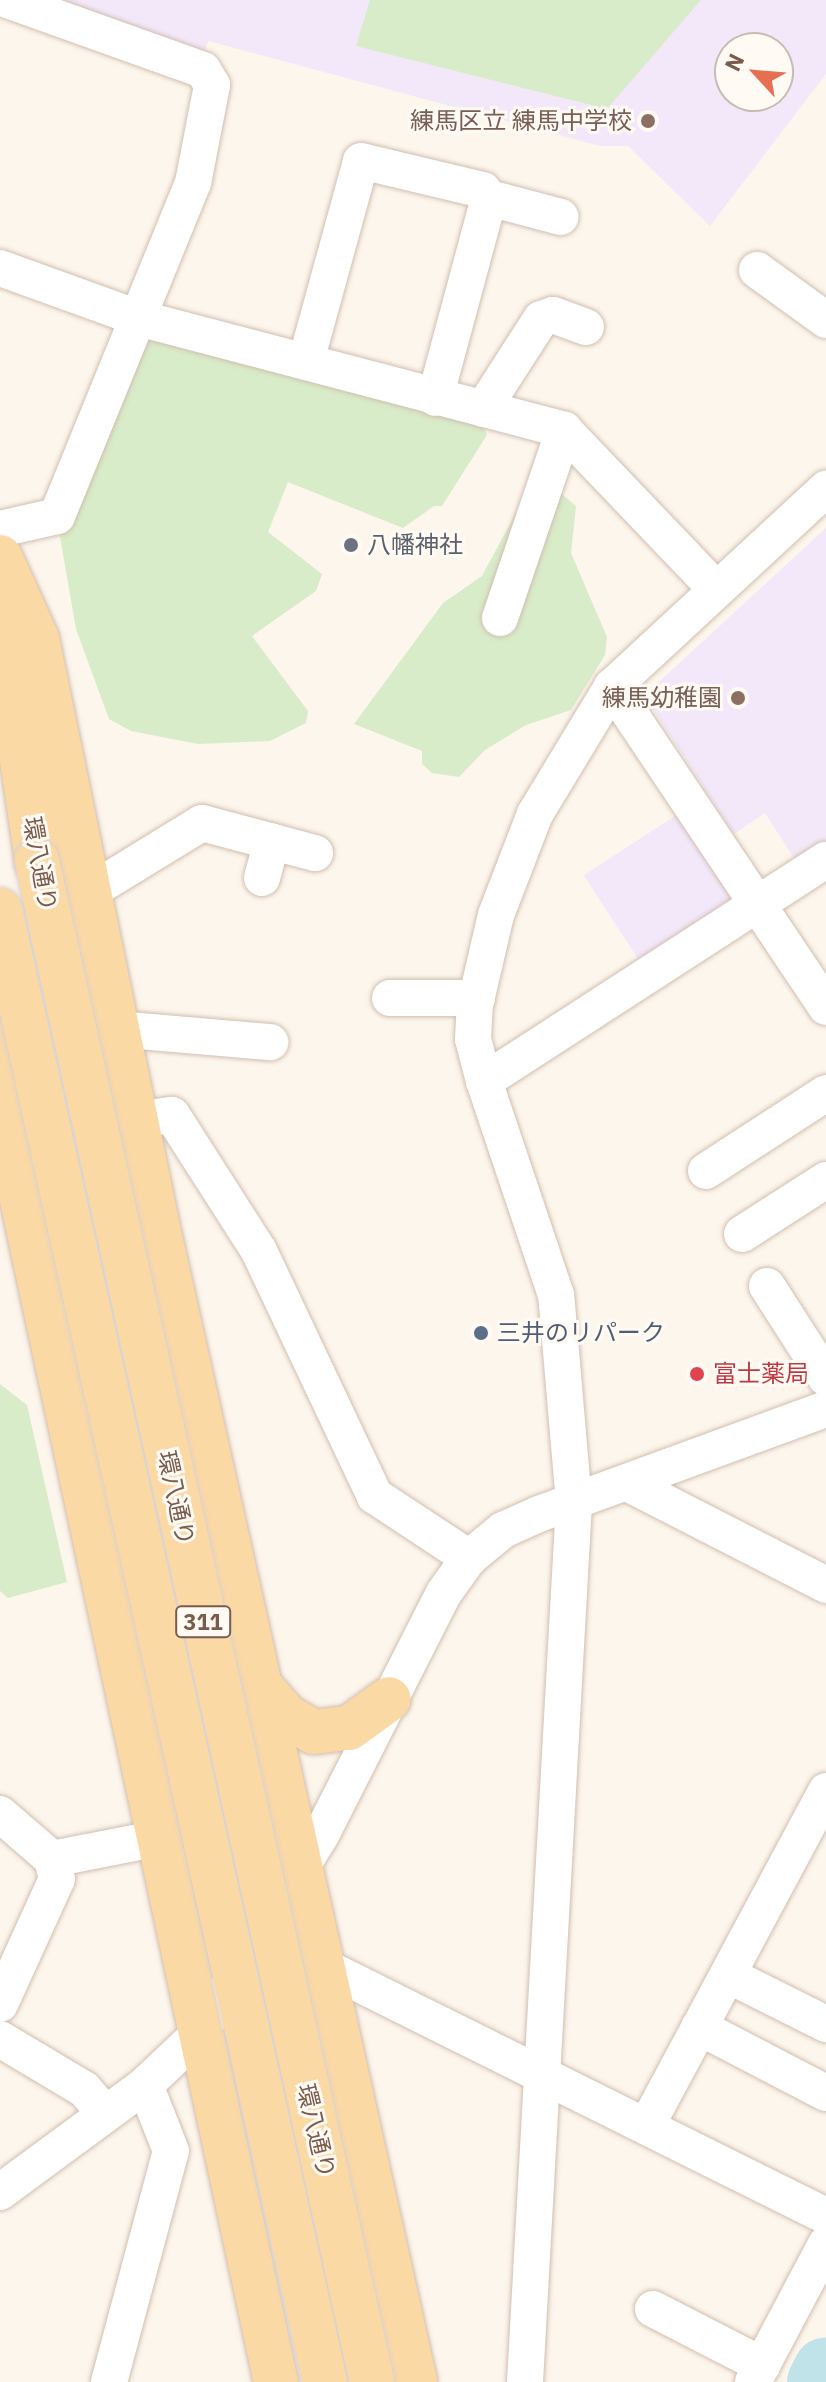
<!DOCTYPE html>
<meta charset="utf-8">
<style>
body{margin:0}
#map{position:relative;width:826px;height:2382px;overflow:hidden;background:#fdf6ec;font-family:"IBM Plex Sans","Noto Sans JP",sans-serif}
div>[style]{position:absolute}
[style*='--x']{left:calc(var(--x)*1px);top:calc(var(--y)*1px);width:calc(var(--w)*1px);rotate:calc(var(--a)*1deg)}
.education>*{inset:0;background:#f3e8fa;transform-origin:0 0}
.green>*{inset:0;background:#d8ecc9}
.river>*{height:66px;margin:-33px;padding:0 33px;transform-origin:33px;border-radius:33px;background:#bfe3e8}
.roads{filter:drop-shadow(0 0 2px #d1beb0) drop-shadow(0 0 2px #d1beb0)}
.minor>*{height:36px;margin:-18px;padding:0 18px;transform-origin:18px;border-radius:18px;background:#fff}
.major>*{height:44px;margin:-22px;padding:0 22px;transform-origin:22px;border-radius:22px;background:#fbd9a5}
.bridges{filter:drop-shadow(0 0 2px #dad1cd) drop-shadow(0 0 2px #dad1cd)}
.major-bridge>*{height:44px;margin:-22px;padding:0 22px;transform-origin:22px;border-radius:22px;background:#fbd9a5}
.dots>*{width:22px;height:22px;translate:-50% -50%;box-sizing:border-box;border:4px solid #fffaf3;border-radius:50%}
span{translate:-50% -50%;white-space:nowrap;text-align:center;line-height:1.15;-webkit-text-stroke:6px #fffaf3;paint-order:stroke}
.shield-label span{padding:2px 6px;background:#fffaf3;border:2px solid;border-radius:6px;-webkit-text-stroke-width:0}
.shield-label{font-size:22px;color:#7a5c4d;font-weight:700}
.education-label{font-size:24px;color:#785e54}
.right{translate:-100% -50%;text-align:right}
.worship-label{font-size:24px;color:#5b616d}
.left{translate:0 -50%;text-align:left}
.street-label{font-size:24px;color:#7a5c4d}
.service-label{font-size:24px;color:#4e5e75}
.health-label{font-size:24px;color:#be3a42}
.north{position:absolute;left:714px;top:32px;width:80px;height:80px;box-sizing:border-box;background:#fffaf3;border:2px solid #cabbb1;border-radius:50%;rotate:296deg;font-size:22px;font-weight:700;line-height:32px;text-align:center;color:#7a5c4d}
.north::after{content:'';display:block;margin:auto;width:28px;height:36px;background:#e76f51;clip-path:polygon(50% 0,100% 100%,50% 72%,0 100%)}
</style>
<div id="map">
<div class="education">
<div style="clip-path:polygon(evenodd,37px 0,826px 0,826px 74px,710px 226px,628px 146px,600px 146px,208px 41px,204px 55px,37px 0,730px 48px,778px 48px,778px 96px,730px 96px,730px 48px)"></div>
<div style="clip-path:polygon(826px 528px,826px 844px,797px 863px,765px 813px,734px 834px,650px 705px,650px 690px)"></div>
<div style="left:681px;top:812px;width:105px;height:116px;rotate:57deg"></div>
</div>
<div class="green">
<div style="clip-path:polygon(370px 0,701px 0,607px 109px,356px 46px)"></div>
<div style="clip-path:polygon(153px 333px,480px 419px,487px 435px,442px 506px,434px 506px,403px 528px,288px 482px,268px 532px,322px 574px,316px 591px,252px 636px,308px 711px,306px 723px,270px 741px,198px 744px,131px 731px,109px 719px,76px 629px,60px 537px,141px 340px)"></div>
<div style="clip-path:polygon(557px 490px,576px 506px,571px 553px,607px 637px,605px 655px,571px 710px,526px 725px,485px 750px,459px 777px,432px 773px,422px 764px,422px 751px,354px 724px,443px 603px,482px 576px,526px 494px)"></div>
<div style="clip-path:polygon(0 1384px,27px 1405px,67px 1582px,8px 1598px,0 1591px)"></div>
</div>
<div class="river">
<div style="--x:820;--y:2382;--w:13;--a:-63"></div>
</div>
<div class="roads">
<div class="minor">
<div style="--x:489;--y:198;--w:74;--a:14.8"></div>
<div style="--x:0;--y:268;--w:147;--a:19.9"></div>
<div style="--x:138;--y:318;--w:440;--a:14.7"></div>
<div style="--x:564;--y:430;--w:220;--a:46.3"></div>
<div style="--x:757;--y:270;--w:85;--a:35.9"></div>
<div style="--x:306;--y:361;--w:207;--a:-74.6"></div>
<div style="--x:361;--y:161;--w:125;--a:13.4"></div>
<div style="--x:483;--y:190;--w:10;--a:53"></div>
<div style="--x:489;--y:198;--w:207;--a:105.1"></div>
<div style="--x:483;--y:409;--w:107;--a:-57.2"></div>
<div style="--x:541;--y:319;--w:13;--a:-18"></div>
<div style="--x:553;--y:315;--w:35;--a:20"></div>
<div style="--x:0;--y:529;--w:58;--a:-12.8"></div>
<div style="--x:57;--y:516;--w:360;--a:-67.8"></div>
<div style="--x:193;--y:183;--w:100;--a:-79"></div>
<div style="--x:212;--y:85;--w:17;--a:-121"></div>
<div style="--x:203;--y:70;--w:207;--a:-160.3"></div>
<div style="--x:500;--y:618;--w:199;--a:-71.2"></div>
<div style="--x:612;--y:687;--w:385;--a:56.2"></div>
<div style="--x:262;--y:878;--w:38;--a:-75"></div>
<div style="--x:86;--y:894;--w:136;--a:-31.5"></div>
<div style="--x:202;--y:823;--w:117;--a:14.9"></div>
<div style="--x:390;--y:998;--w:87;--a:0"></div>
<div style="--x:117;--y:1029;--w:154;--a:4.9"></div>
<div style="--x:484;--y:1081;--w:407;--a:-32.9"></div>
<div style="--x:135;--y:1120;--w:37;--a:-8"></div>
<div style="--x:172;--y:1115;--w:161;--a:57.4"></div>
<div style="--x:259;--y:1251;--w:271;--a:64.7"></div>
<div style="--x:375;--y:1496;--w:113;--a:33.4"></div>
<div style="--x:706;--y:1171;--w:143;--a:-33"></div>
<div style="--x:742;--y:1234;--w:100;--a:-32.7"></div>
<div style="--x:767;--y:1286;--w:109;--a:57.3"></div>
<div style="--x:627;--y:1483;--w:224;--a:27.1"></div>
<div style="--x:0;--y:1814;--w:69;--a:40.9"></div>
<div style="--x:323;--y:1966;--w:562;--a:26.43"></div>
<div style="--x:728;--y:1975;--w:110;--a:26.6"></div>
<div style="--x:0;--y:2004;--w:137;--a:-65.5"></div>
<div style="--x:57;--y:1879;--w:21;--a:-104"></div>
<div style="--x:52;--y:1859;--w:109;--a:-11.1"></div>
<div style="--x:699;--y:2027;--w:143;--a:27.5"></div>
<div style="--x:0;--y:2039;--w:98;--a:30.8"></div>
<div style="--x:84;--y:2089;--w:33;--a:49"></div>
<div style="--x:647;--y:2125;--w:379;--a:-61.8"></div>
<div style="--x:0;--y:2192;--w:180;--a:-36.4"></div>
<div style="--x:145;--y:2085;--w:76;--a:-43.4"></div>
<div style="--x:200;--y:2033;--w:232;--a:-58.6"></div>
<div style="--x:321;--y:1835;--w:271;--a:-63.1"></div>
<div style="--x:444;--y:1593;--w:43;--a:-54.5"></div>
<div style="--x:469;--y:1558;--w:44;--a:-39.5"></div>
<div style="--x:503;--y:1530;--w:39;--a:-24"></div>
<div style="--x:539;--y:1514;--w:306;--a:-20.1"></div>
<div style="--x:653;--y:2309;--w:123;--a:27.2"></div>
<div style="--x:109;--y:2382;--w:239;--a:-75"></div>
<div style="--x:171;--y:2151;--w:71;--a:-111.5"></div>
<div style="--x:525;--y:2382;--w:880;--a:-86.81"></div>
<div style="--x:574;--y:1503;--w:209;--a:-94.9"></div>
<div style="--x:556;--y:1295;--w:226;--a:-108.6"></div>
<div style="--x:484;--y:1081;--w:43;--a:-104.7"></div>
<div style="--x:473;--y:1039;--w:34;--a:-87"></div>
<div style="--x:475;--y:1005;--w:92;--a:-76.9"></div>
<div style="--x:496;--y:915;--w:108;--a:-68.9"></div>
<div style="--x:535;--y:814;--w:149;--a:-58.8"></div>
<div style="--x:612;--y:687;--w:292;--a:-42.8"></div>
<div style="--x:753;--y:2382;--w:156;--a:-62.1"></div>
</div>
<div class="major">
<div style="--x:0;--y:557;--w:90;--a:65.7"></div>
<div style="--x:37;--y:639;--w:601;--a:78.39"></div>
<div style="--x:158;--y:1228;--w:1182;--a:77.44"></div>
<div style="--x:0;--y:610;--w:254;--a:81.6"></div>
<div style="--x:0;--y:1040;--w:71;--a:87.6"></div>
<div style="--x:3;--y:1111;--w:1300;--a:77.88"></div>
<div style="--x:260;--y:1686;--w:40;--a:49"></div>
<div style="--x:286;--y:1716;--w:32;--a:30"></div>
<div style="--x:314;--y:1732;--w:35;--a:-7"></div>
<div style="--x:349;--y:1728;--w:49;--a:-35.9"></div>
</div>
</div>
<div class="bridges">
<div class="major-bridge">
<div style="--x:37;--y:861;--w:1557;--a:77.58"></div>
<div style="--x:0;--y:910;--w:1507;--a:77.55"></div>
</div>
</div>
<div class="dots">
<div style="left:648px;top:121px;background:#8d6e63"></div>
<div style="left:351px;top:545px;background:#6b7280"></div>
<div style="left:738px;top:698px;background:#8d6e63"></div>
<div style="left:481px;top:1333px;background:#5c6f8a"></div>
<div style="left:697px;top:1374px;background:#e0444e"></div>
</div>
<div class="shield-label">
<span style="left:203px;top:1622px">311</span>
</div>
<div class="education-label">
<span class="right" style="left:632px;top:121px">練馬区立 練馬中学校</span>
<span class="right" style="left:722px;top:698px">練馬幼稚園</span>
</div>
<div class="worship-label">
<span class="left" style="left:367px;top:545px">八幡神社</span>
</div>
<div class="street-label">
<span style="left:40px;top:864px;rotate:80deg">環八通り</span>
<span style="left:176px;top:1498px;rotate:78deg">環八通り</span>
<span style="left:316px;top:2131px;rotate:77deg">環八通り</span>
</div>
<div class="service-label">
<span class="left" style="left:497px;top:1333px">三井のリパーク</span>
</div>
<div class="health-label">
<span class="left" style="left:713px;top:1374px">富士薬局</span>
</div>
<div class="north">N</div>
</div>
